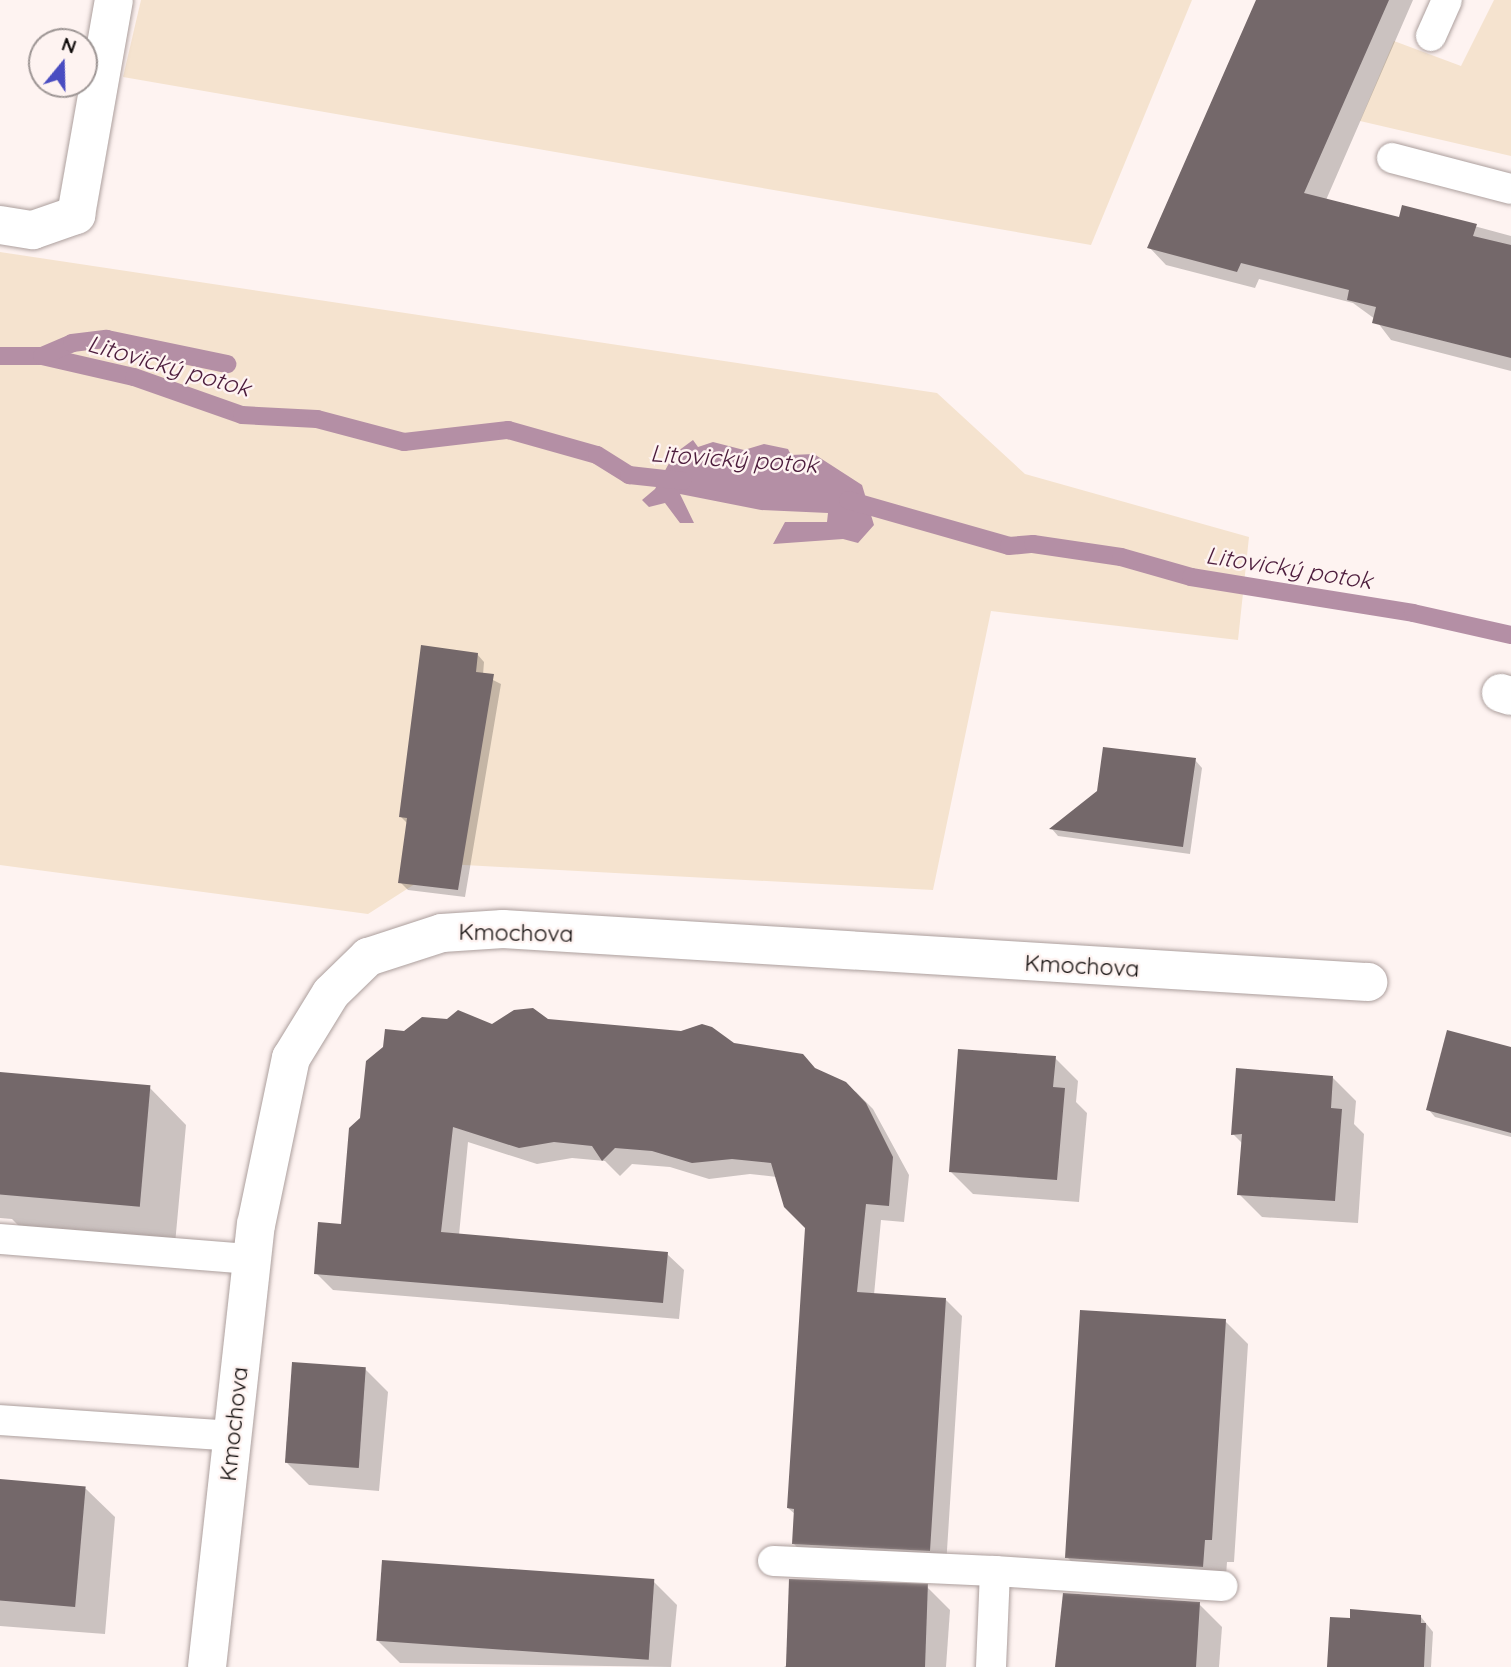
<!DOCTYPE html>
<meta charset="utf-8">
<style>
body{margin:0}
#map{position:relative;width:1511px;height:1667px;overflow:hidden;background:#fef3f1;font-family:Quicksand,sans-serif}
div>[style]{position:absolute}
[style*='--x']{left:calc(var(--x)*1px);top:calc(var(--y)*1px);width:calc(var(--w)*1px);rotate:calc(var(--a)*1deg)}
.green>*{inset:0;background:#f5e3cf}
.water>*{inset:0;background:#b48fa5}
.shadow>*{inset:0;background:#0003}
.stream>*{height:18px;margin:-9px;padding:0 9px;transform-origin:9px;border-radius:9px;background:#b48fa5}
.building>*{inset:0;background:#74686a;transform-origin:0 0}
.roads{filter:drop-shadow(0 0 2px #ac9f9d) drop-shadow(0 0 2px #ac9f9d)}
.lane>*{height:30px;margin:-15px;padding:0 15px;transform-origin:15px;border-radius:15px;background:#fff}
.street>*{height:38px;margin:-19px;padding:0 19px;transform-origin:19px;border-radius:19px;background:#fff}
span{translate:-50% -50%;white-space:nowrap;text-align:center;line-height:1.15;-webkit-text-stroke:5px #fef3f1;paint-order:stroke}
.street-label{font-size:23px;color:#0f0b0a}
.water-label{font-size:24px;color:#4c1c3c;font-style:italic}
.north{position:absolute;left:28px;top:28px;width:70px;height:70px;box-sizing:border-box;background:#fef3f1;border:2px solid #9e9695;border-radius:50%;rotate:19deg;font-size:19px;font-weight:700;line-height:28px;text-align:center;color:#0f0b0a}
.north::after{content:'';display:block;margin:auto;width:24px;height:32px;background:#494cc1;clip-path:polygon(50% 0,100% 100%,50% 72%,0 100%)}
</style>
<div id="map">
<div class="green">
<div style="clip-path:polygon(141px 0,1192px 0,1091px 245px,123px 77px)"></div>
<div style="clip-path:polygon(1494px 0,1511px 0,1511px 156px,1360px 121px,1394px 41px,1461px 66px)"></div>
<div style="clip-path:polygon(0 252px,937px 393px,1025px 474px,1249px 537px,1238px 640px,991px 611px,933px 890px,446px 864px,368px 914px,0 865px)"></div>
</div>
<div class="water">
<div style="clip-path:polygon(693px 440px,698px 447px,713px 442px,744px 450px,764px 444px,788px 449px,791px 455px,814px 454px,862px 485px,874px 525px,858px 543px,843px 539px,773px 544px,785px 522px,827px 522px,828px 513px,761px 510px,680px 494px,694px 523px,680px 523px,665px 503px,649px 507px,642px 500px,655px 489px,674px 454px)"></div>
</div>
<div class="shadow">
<div style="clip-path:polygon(1258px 0,1413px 0,1326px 200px,1401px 219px,1404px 207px,1511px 236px,1511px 371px,1391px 340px,1375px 319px,1353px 303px,1259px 279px,1255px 288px,1166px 265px,1149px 247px)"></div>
<div style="clip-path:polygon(477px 654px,484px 662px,483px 675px,501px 684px,465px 897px,408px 890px,400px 882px,408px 824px,400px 816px)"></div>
<div style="clip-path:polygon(1195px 760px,1202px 768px,1190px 854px,1058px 836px,1052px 829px)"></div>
<div style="clip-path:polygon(547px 1021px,734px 1045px,818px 1072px,856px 1092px,873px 1109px,909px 1175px,904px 1222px,881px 1220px,874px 1295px,946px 1300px,962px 1316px,946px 1566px,810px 1560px,794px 1544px,796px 1515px,788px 1508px,806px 1228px,777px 1177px,750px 1174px,709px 1179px,670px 1167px,632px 1164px,620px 1176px,605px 1161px,572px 1158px,537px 1164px,468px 1142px,459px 1235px,667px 1254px,684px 1270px,679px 1319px,333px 1290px,316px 1273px,342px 1226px,362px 1119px,404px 1033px)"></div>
<div style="clip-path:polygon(1511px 1049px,1511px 1137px,1435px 1117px,1428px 1109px)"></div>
<div style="clip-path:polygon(1055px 1058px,1078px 1081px,1076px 1102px,1087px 1113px,1079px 1202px,973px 1194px,950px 1171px)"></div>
<div style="clip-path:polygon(0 1074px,149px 1087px,186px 1125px,175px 1244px,23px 1230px,12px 1219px,0 1218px)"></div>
<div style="clip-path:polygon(1333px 1078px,1356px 1101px,1354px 1124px,1364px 1134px,1358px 1223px,1262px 1217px,1239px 1194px,1243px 1144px,1233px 1134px)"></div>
<div style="clip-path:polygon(1225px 1321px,1248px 1344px,1234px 1562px,1227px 1562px,1225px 1589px,1090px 1580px,1067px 1557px)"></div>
<div style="clip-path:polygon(365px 1369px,388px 1392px,379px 1491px,309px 1485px,286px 1462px)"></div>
<div style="clip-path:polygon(0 1481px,86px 1489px,115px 1517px,105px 1634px,0 1626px)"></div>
<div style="clip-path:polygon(654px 1582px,677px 1605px,671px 1667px,400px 1663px,377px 1640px)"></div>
<div style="clip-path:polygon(927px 1587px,950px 1610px,946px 1667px,784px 1667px)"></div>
<div style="clip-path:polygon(1199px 1604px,1222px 1627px,1219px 1667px,1057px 1667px)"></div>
<div style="clip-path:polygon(1421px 1617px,1433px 1632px,1431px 1667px,1329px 1667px)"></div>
</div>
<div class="stream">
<div style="--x:0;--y:356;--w:42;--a:0"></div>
<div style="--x:42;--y:356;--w:94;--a:12.9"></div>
<div style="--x:134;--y:377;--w:114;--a:19.4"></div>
<div style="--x:242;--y:415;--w:75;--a:3.1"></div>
<div style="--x:317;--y:419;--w:90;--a:14.8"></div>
<div style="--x:404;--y:442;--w:105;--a:-6.6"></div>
<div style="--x:508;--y:430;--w:92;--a:15.7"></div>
<div style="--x:597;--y:455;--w:38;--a:32"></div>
<div style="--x:629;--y:475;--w:54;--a:6.3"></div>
<div style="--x:42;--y:356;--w:33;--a:-23"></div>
<div style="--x:72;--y:343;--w:35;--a:-7"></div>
<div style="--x:107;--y:339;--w:123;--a:11.8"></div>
<div style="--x:848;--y:500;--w:167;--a:15.9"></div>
<div style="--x:1009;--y:546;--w:24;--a:-5"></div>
<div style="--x:1033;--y:544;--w:89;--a:8.4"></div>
<div style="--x:1121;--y:557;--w:73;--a:15.9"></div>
<div style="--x:1191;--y:577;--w:225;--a:9.2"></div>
<div style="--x:1413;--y:613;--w:100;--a:12.7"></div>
</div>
<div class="building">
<div style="clip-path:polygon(1256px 0,1389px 0,1304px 193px,1399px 217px,1402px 205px,1477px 224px,1473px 236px,1511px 245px,1511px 358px,1372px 323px,1376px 307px,1347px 300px,1349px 290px,1241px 263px,1237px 272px,1147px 248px)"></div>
<div style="clip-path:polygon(421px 645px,478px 653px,476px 672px,494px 674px,458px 890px,398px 883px,407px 818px,399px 817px)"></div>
<div style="clip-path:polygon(1103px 747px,1196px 758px,1183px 847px,1049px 829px,1097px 791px)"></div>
<div style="clip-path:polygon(533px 1008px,548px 1019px,681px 1031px,702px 1024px,712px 1027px,734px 1043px,803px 1054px,815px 1068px,846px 1082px,866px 1103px,893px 1157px,889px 1206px,866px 1204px,857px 1292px,946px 1298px,930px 1551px,792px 1544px,794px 1509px,787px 1508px,805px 1228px,784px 1207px,771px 1163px,732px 1159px,692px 1163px,652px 1151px,615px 1148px,602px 1161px,592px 1146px,554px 1142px,519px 1148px,453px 1127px,441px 1232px,668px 1252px,663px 1303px,314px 1274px,318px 1222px,341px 1224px,349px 1128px,360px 1118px,366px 1061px,383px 1047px,385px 1029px,404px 1031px,422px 1017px,447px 1019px,458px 1010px,492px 1024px,514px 1010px)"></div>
<div style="clip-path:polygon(1447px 1030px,1511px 1047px,1511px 1133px,1426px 1110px)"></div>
<div style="clip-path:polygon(958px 1049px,1056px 1056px,1053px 1087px,1065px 1088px,1057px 1180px,949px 1172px)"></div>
<div style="clip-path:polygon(1236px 1068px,1333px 1076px,1331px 1108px,1342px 1109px,1335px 1201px,1237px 1195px,1242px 1134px,1231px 1135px)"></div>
<div style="left:0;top:1072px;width:151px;height:122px;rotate:5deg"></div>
<div style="clip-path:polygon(1080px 1310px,1226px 1319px,1212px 1540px,1205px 1540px,1203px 1567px,1065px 1558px)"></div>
<div style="left:292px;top:1362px;width:74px;height:101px;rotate:4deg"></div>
<div style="left:0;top:1479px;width:86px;height:121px;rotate:5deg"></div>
<div style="left:382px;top:1560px;width:273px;height:81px;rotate:4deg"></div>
<div style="left:789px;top:1579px;width:139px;height:88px;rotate:2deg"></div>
<div style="clip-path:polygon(1063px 1593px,1200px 1602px,1196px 1667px,1055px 1667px)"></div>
<div style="clip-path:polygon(1350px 1609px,1421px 1615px,1421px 1623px,1426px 1623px,1424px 1667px,1327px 1667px,1330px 1617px,1350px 1618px)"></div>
</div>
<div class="roads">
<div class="lane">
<div style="--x:1431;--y:36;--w:39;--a:-66"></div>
<div style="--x:1392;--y:158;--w:123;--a:14.6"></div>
<div style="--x:0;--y:1239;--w:252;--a:4.6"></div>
<div style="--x:0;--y:1420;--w:233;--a:3.9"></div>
<div style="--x:773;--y:1561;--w:222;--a:2.6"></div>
<div style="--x:991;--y:1667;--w:96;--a:-87.6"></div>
<div style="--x:995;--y:1571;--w:228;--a:3.8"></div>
</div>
<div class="street">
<div style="--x:0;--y:225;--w:33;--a:9"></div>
<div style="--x:33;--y:230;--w:46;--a:-19.2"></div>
<div style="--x:76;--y:215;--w:218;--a:-80"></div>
<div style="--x:1501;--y:693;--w:10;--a:17"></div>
<div style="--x:207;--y:1667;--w:445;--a:-83.7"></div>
<div style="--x:256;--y:1225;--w:171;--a:-78.2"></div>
<div style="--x:291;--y:1058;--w:76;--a:-58.4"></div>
<div style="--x:331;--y:993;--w:52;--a:-44.2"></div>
<div style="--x:368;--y:957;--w:78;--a:-18"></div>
<div style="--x:442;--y:933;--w:61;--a:-3.8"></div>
<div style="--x:503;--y:929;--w:867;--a:3.51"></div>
</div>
</div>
<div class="street-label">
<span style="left:516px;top:933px;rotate:1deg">Kmochova</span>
<span style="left:1082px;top:966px;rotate:3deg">Kmochova</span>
<span style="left:234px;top:1424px;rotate:-84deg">Kmochova</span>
</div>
<div class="water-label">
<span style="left:169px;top:366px;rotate:16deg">Litovický potok</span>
<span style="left:734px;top:459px;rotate:4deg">Litovický potok</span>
<span style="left:1289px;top:568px;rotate:9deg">Litovický potok</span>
</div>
<div class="north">N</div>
</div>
